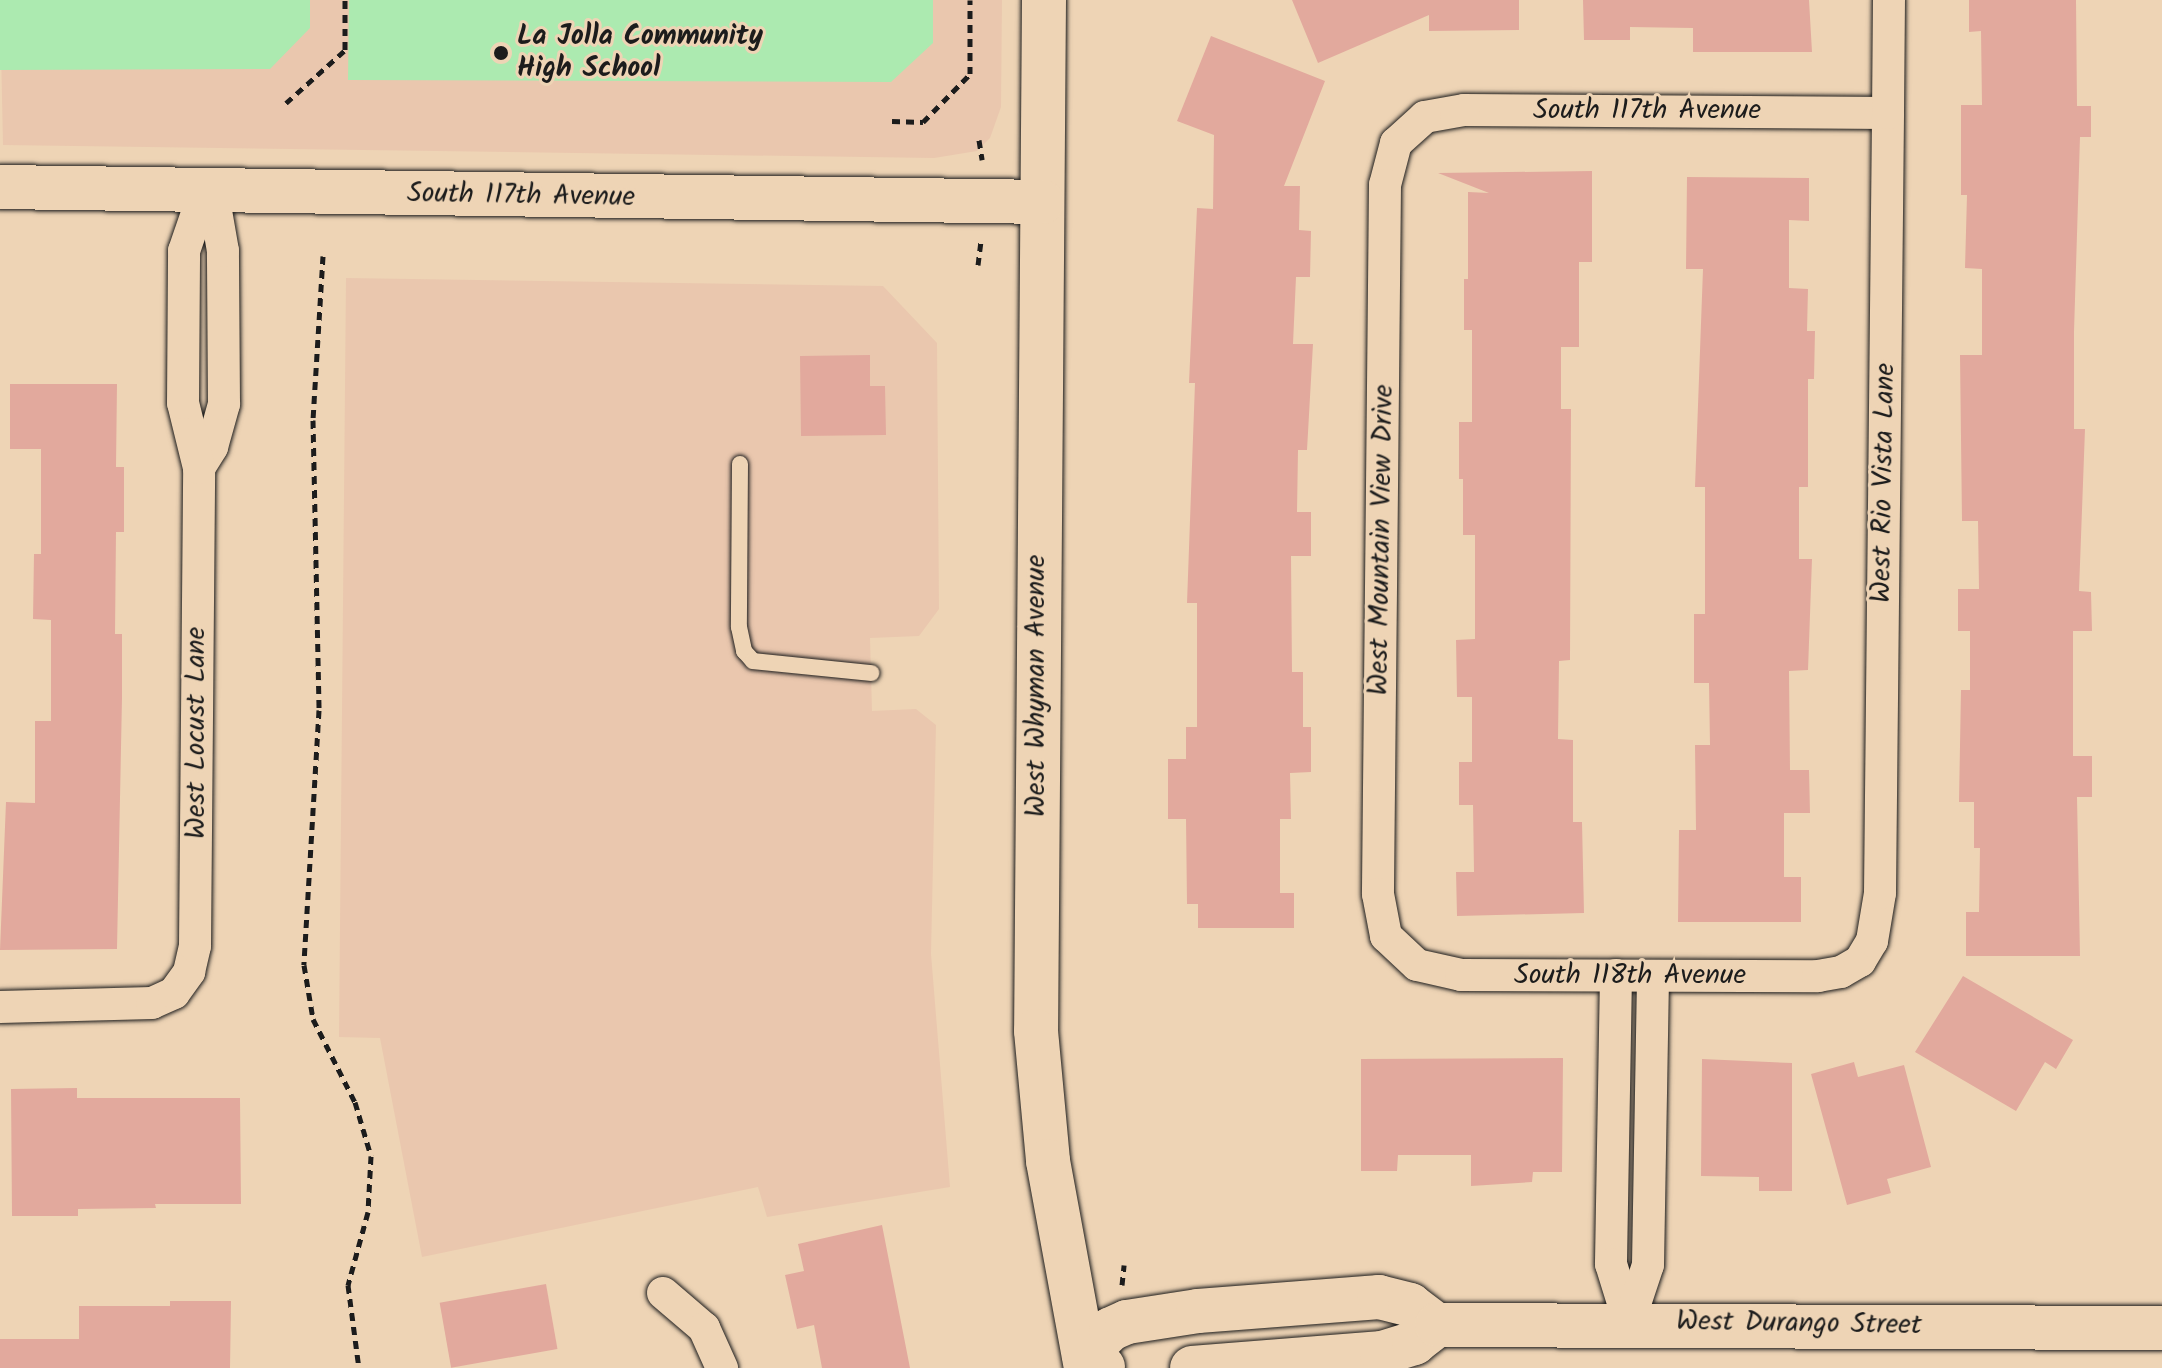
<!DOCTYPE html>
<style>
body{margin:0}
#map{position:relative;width:2162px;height:1368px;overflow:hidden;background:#eed4b5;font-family:Kalam,sans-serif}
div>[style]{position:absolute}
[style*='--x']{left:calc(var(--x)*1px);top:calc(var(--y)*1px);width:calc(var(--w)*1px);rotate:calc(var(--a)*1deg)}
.built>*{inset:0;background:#eac7ae}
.green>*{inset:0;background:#aceab0}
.building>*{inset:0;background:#e2a99d;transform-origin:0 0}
.path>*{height:5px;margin-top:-2.5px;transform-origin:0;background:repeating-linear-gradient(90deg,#1c1c1c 0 8px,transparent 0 14px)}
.roads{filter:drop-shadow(0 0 2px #1c1c1c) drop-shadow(0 0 2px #1c1c1c)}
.lane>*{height:16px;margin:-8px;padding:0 8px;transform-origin:8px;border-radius:8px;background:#eed4b5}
.street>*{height:32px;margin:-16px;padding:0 16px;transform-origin:16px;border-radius:16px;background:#eed4b5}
.secondary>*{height:44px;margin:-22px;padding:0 22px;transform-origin:22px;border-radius:22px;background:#eed4b5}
.dots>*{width:22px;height:22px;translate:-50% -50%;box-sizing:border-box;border:4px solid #eed4b5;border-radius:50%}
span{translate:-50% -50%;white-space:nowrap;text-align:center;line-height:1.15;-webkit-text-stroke:6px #eed4b5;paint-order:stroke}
.poi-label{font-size:28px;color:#1c1c1c;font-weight:700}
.left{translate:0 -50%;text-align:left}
.street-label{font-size:28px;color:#1c1c1c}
</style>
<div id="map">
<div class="built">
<div style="clip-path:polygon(0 0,1002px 0,1001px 107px,990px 138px,977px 151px,934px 158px,3px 145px)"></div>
<div style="clip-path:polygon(346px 278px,883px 286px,937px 343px,939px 609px,919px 636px,870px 638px,872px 711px,916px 709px,936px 725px,931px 954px,950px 1187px,767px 1217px,758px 1187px,422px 1257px,380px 1038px,339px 1037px)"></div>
</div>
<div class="green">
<div style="clip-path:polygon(0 0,310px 0,310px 28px,270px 69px,0 70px)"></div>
<div style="clip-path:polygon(349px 0,933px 0,933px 43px,891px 82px,348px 80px)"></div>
</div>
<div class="building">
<div style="clip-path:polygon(1292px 0,1519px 0,1519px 30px,1429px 31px,1429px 15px,1318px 63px)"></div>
<div style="clip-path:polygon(1583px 0,1809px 0,1812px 52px,1693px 52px,1693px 28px,1630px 27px,1630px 40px,1584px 40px)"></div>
<div style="clip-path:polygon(1969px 0,2076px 0,2077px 106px,2091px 106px,2091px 137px,2080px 137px,2074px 332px,2074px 429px,2085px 429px,2079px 591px,2091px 592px,2092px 631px,2073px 631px,2073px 756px,2092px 756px,2092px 797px,2077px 797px,2080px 956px,1966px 956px,1966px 912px,1979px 912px,1980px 848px,1974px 848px,1974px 802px,1959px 802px,1961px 690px,1970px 690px,1970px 631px,1958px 631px,1958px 589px,1979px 589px,1978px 521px,1962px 521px,1960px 355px,1982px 355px,1982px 269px,1965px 268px,1967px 195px,1961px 195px,1961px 105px,1982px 105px,1981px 31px,1969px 32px)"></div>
<div style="clip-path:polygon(1211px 36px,1325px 81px,1284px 186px,1300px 186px,1299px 230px,1311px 231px,1310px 277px,1296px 277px,1293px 344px,1313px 344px,1307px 450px,1298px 450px,1297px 512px,1311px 512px,1311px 556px,1291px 556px,1292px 672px,1303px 672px,1303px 727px,1311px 727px,1311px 772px,1290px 773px,1291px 819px,1280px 819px,1280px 893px,1294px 893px,1294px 928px,1198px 928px,1198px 904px,1187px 904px,1186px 819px,1168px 819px,1168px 759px,1186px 759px,1186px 727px,1197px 727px,1197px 603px,1187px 603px,1195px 383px,1189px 383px,1197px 208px,1213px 209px,1214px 135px,1177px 121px)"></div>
<div style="clip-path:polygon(1592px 171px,1592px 262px,1579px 262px,1579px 347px,1561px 347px,1561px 409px,1571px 409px,1570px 660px,1559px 661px,1558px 739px,1573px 740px,1573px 822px,1582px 822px,1584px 913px,1457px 916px,1456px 872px,1474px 872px,1473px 805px,1459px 805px,1459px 762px,1472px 762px,1472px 697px,1457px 697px,1456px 640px,1475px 639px,1475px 535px,1463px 535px,1463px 479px,1459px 479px,1459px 422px,1472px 422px,1472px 330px,1464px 330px,1464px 279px,1468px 279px,1468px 192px,1489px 193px,1438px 173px)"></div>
<div style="clip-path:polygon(1687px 177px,1809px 178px,1809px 221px,1789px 220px,1789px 288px,1808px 289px,1807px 331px,1815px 331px,1814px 379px,1808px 379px,1808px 487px,1799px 487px,1799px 559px,1812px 559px,1808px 670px,1789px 671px,1790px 770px,1809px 770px,1810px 813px,1784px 813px,1784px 877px,1801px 877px,1801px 922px,1678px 922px,1679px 830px,1696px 830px,1695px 745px,1710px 745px,1709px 683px,1694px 683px,1694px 614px,1705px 614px,1705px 487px,1695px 487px,1703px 269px,1686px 269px)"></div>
<div style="clip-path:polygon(870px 355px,870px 386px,885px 386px,886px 435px,801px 436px,800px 356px)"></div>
<div style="clip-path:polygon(10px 384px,117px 384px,116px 467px,124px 467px,124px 532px,116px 532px,115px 634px,122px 634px,122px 698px,117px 949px,0 950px,6px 802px,35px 803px,35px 721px,51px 721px,51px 620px,33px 619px,34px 554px,41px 554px,41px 449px,10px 449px)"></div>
<div style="clip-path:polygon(1963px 976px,2073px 1040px,2056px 1069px,2045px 1062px,2016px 1111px,1915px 1052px)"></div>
<div style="clip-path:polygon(1563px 1058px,1562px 1172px,1533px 1172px,1532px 1182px,1471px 1186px,1471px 1155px,1398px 1155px,1397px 1171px,1361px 1171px,1361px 1059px)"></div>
<div style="clip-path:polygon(1702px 1059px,1792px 1063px,1792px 1191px,1759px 1191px,1759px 1177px,1701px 1176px)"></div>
<div style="clip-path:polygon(1854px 1062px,1858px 1077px,1904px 1065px,1931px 1167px,1887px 1179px,1891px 1193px,1847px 1205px,1811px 1074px)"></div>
<div style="clip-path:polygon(77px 1088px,77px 1098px,240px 1098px,241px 1204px,155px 1204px,156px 1208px,78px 1209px,78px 1216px,12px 1216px,11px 1089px)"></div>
<div style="clip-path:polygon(882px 1225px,910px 1368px,822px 1368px,814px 1325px,797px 1329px,785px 1275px,804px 1271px,798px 1244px)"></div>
<div style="left:546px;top:1284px;width:66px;height:108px;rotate:80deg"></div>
<div style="clip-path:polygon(170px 1301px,231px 1301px,230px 1368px,0 1368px,0 1339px,79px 1339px,79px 1306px,170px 1306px)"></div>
</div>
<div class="path">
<div style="--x:286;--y:103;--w:79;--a:-41.9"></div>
<div style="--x:345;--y:50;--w:50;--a:-90"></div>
<div style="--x:892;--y:121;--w:31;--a:2"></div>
<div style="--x:923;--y:122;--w:67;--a:-45.6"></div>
<div style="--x:970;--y:74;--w:74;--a:-90"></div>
<div style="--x:979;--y:140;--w:20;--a:81"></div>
<div style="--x:323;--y:256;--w:164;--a:93.5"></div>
<div style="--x:313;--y:420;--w:290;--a:88.8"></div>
<div style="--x:319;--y:710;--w:255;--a:93.4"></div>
<div style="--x:304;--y:965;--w:55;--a:80.5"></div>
<div style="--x:313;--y:1019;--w:93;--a:63.2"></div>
<div style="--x:355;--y:1102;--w:56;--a:73.5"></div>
<div style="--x:371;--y:1156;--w:56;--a:93.1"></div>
<div style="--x:368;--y:1212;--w:76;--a:105.3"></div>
<div style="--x:348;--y:1285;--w:84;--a:82.5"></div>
<div style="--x:978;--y:265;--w:23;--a:-83"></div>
<div style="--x:1122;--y:1285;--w:20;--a:-84"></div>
</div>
<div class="roads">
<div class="lane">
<div style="--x:740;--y:464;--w:163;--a:90.4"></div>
<div style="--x:739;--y:627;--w:25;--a:78"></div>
<div style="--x:744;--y:651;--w:13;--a:48"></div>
<div style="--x:753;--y:661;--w:119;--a:5.8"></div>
</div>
<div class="street">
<div style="--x:1888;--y:113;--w:424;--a:-179.6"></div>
<div style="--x:1464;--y:110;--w:40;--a:170"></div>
<div style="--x:1425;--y:117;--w:39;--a:138"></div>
<div style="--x:1396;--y:143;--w:43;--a:104.7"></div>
<div style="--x:1385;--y:185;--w:709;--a:90.57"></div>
<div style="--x:1378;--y:894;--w:43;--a:79.2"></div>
<div style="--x:1386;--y:936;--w:42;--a:43.1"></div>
<div style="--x:1417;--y:965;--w:45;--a:12.8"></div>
<div style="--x:1461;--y:975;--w:357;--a:0.2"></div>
<div style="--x:1818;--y:976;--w:23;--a:-10"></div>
<div style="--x:1841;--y:972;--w:22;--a:-30"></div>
<div style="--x:1860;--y:961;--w:23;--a:-59"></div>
<div style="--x:1872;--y:941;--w:49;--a:-80.5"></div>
<div style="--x:1880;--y:893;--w:780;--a:-89.41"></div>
<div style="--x:1888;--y:113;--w:113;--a:-89.5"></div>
<div style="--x:199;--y:468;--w:25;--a:-58"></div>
<div style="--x:212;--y:447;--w:45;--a:-74.4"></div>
<div style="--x:224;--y:404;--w:153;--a:-90.4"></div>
<div style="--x:223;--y:251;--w:41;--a:-99.9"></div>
<div style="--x:216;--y:211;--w:22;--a:-124"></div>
<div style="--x:1616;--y:975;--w:289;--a:91"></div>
<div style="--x:1611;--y:1264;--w:61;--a:72.8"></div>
<div style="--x:0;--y:1007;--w:152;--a:-1.5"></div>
<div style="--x:152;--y:1003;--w:24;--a:-24"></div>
<div style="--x:174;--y:993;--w:26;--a:-54"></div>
<div style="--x:189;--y:972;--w:27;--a:-77"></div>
<div style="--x:195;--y:946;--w:478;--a:-89.5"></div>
<div style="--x:199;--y:468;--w:67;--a:-103.8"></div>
<div style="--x:183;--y:403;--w:152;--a:-89.6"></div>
<div style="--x:184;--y:251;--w:61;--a:-71"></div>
<div style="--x:663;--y:1293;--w:54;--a:40.5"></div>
<div style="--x:704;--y:1328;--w:44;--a:65.8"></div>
<div style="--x:1629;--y:1322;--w:60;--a:-71.6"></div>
<div style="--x:1648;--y:1265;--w:289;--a:-89"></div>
</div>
<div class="secondary">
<div style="--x:1044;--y:0;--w:1031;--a:90.44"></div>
<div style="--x:1036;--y:1031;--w:131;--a:84.7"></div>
<div style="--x:1048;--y:1161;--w:210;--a:79.6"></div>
<div style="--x:0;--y:187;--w:1042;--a:0.82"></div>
<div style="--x:1103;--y:1367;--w:22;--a:-148"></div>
<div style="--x:1084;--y:1355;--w:37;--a:-44"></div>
<div style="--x:1111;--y:1329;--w:17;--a:-24"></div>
<div style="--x:1127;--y:1322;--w:72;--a:-8.8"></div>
<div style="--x:1198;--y:1311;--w:182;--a:-4.4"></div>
<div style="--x:1379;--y:1297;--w:32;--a:14"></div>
<div style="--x:1410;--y:1305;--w:34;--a:37"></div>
<div style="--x:1192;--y:1368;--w:191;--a:-4.5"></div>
<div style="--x:1382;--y:1353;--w:34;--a:-17"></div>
<div style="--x:1414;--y:1343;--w:29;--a:-38"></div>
<div style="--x:1437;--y:1325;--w:725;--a:0.24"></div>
</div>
</div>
<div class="dots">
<div style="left:501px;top:53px;background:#1c1c1c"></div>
</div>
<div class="poi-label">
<span class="left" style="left:517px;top:53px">La Jolla Community<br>High School</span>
</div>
<div class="street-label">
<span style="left:1647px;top:111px">South 117th Avenue</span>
<span style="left:521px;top:196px;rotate:1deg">South 117th Avenue</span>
<span style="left:1884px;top:483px;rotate:-89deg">West Rio Vista Lane</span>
<span style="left:1382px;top:540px;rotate:-89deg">West Mountain View Drive</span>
<span style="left:1037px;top:686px;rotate:-90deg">West Whyman Avenue</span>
<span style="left:197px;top:733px;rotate:-90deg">West Locust Lane</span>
<span style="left:1630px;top:976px">South 118th Avenue</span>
<span style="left:1799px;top:1324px;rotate:1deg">West Durango Street</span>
</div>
</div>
